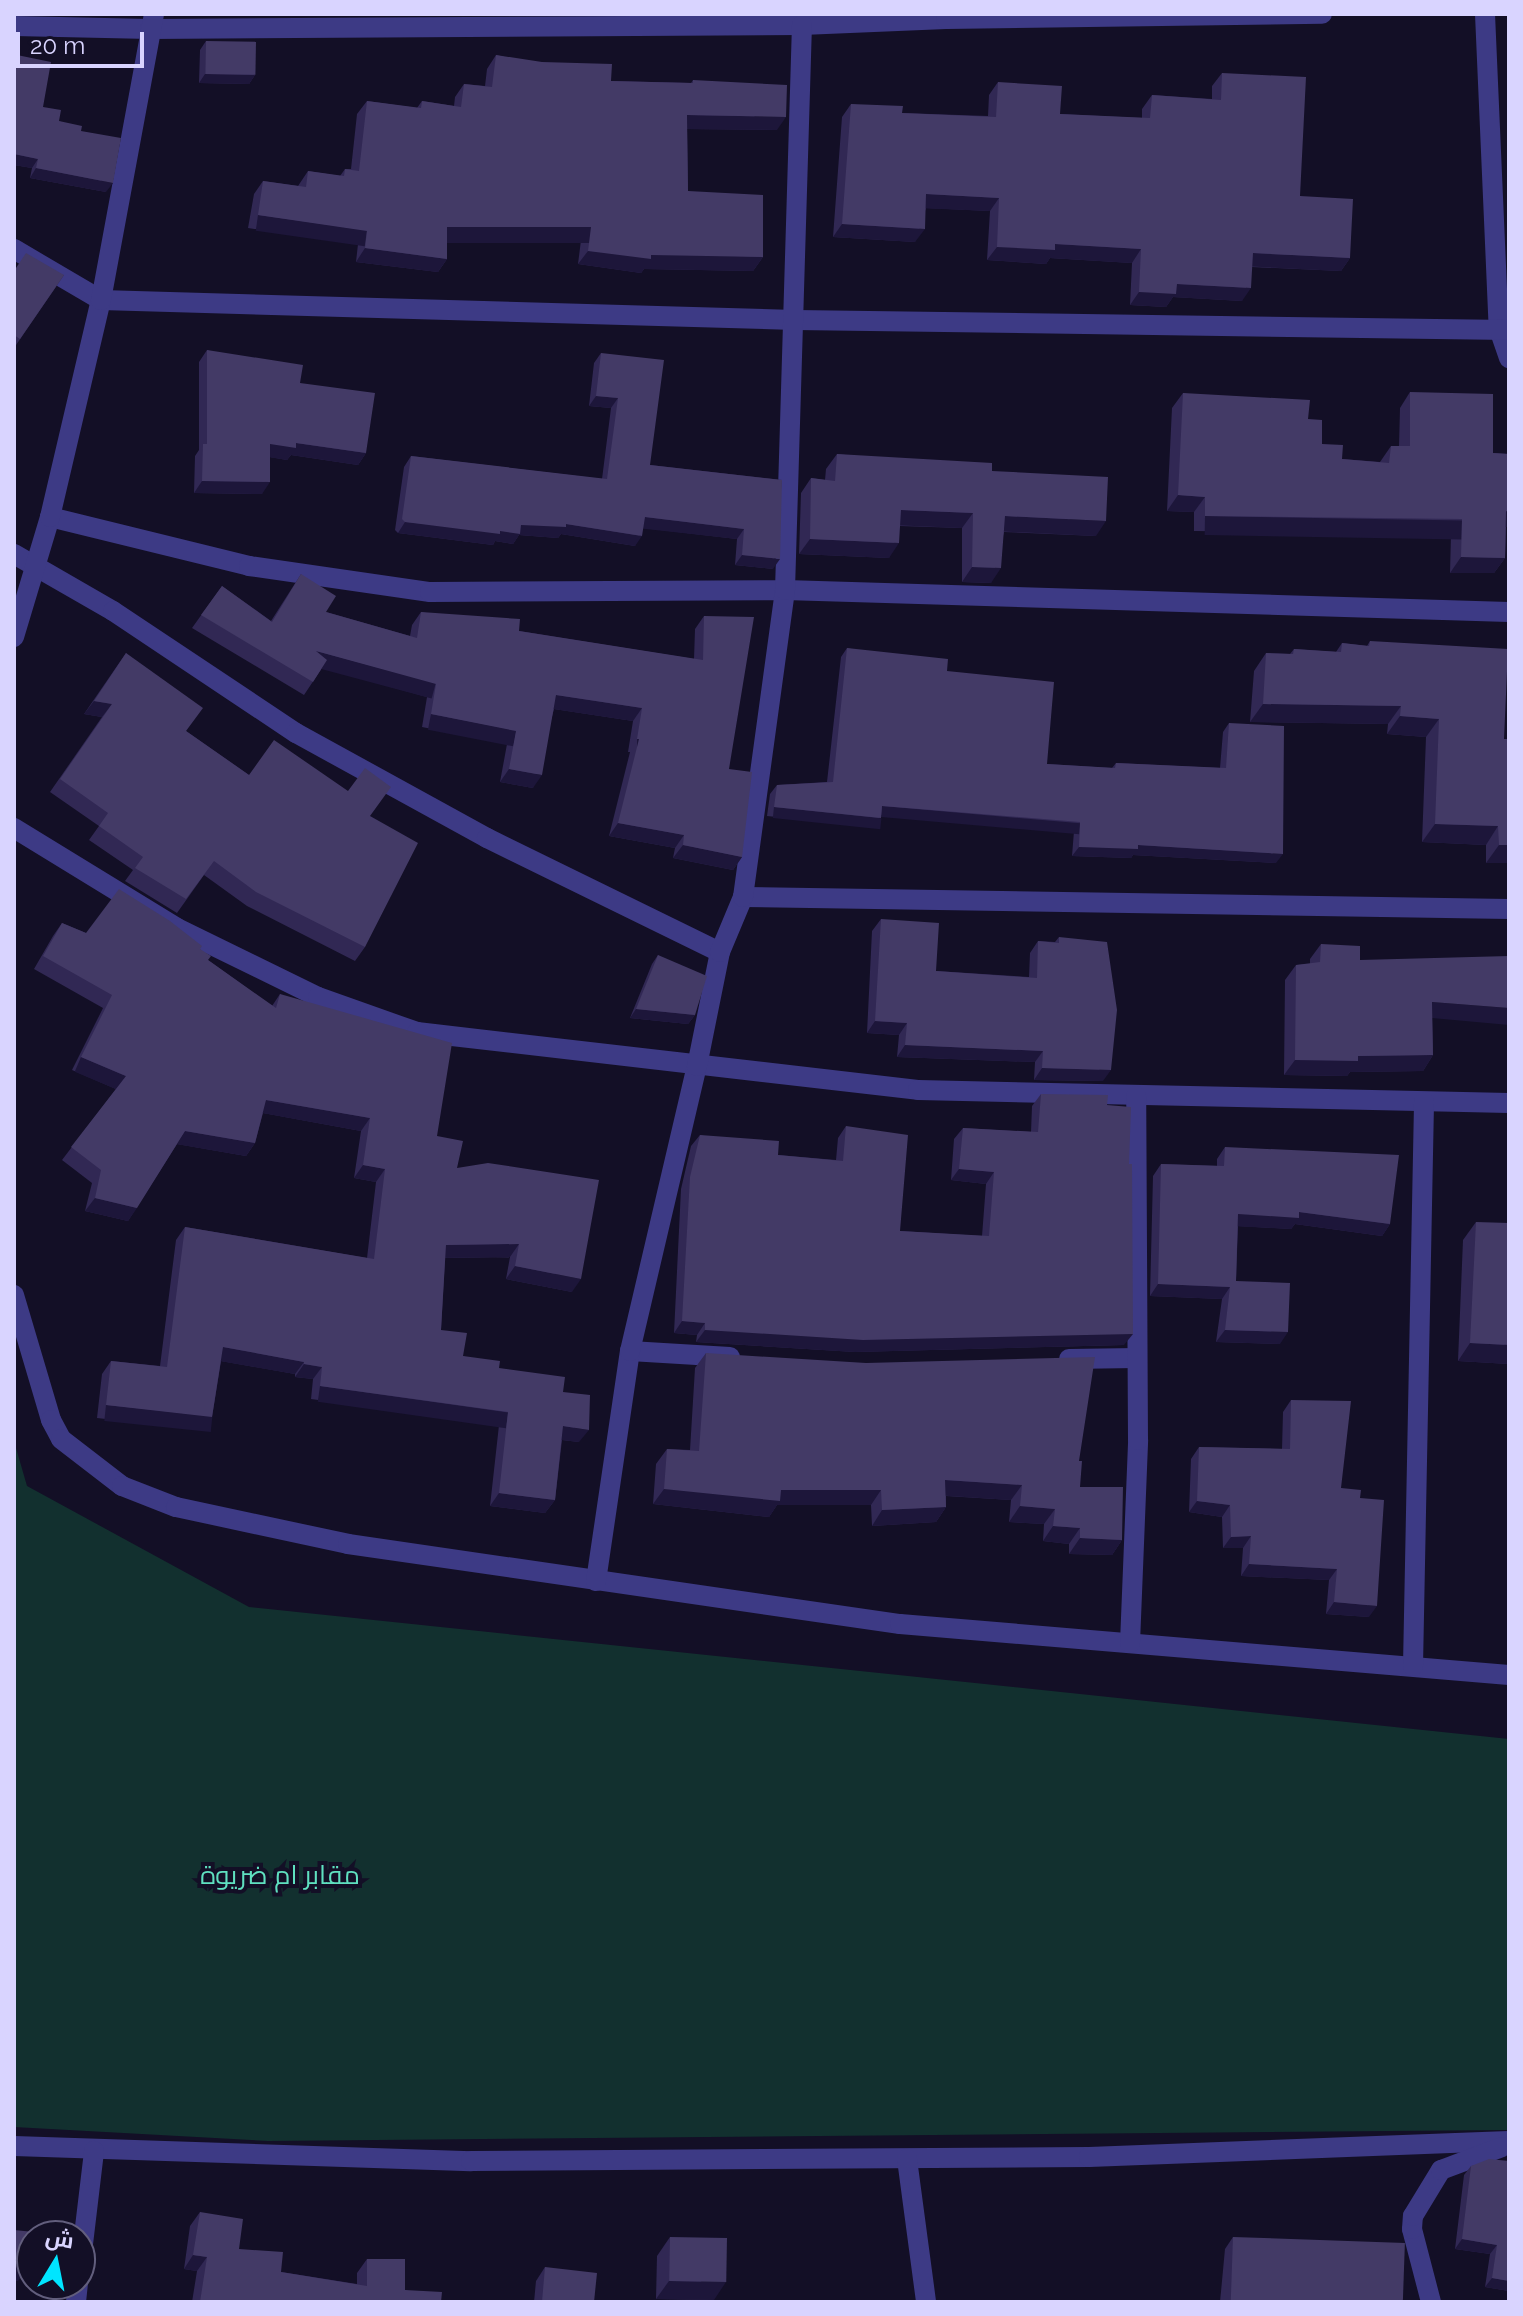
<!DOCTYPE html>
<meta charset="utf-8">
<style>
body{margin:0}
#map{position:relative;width:1523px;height:2316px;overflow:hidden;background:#130f26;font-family:Raleway,Cairo,sans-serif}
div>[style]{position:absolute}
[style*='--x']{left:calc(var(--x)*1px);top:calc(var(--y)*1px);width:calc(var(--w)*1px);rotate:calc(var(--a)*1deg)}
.green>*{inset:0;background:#12302f}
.minor>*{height:20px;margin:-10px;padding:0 10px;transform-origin:10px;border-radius:10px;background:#3d3a85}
.wall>*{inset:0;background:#312854}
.shaded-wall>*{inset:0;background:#1d163a;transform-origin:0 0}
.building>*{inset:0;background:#433a66;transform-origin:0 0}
span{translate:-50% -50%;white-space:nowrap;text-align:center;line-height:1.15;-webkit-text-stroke:8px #130f26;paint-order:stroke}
.park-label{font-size:26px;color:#5fe0c0}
.frame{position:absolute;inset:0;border:16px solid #d9d4ff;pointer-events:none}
.north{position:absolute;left:16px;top:2220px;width:80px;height:80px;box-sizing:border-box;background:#130f26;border:2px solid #625e7d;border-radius:50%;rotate:10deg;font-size:22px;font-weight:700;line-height:32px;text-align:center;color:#d9d4ff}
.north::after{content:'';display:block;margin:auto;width:28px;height:36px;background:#00e5ff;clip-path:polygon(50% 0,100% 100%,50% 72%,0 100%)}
.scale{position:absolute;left:16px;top:32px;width:128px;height:36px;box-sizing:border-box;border:4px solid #d9d4ff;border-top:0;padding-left:10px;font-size:24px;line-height:28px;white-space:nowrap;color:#d9d4ff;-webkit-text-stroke:6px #130f26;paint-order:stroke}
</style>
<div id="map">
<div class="green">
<div style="clip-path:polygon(14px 1441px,27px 1486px,249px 1607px,1509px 1739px,1509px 2130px,268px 2141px,14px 2127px)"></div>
</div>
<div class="minor">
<div style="--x:1485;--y:14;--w:315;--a:87.5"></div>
<div style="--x:1499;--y:329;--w:31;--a:71"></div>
<div style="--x:14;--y:26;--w:136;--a:1.3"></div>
<div style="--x:150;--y:29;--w:652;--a:-0.35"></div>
<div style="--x:802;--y:25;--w:144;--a:-2.4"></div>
<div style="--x:946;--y:19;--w:376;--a:-0.8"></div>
<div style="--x:14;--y:249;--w:101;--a:30.4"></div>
<div style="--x:101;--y:300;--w:694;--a:1.65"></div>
<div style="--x:795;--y:320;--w:714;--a:0.8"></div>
<div style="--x:50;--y:517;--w:205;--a:13.8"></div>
<div style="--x:249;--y:566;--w:183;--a:8.2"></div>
<div style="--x:430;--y:592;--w:355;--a:-0.3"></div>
<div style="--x:785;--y:590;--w:724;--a:1.74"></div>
<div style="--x:14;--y:554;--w:114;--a:29.9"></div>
<div style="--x:113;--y:611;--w:220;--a:33.7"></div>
<div style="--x:296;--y:733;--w:218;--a:28.8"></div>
<div style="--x:487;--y:838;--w:259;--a:26.1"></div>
<div style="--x:14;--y:637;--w:125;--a:-73.3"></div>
<div style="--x:50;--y:517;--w:223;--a:-76.8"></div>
<div style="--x:101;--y:300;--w:291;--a:-79.5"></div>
<div style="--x:14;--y:828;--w:191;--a:31.5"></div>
<div style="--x:177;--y:928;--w:157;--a:26.1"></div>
<div style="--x:318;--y:997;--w:105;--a:19.5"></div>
<div style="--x:417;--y:1032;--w:504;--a:6.6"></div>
<div style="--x:918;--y:1090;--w:591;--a:1.26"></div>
<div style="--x:743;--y:897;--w:766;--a:0.9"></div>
<div style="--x:14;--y:1295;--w:130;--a:73.5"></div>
<div style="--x:51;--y:1420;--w:21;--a:62"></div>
<div style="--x:61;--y:1439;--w:77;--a:37.6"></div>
<div style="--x:122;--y:1486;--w:58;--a:21.3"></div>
<div style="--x:176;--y:1507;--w:176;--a:12.1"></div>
<div style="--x:348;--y:1544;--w:558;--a:8.25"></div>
<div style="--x:900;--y:1624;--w:611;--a:4.79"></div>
<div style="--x:630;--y:1351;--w:100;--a:3.4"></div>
<div style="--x:1069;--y:1359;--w:68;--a:-0.8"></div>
<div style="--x:596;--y:1581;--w:232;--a:-81.6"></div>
<div style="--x:630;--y:1351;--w:293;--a:-76.8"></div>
<div style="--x:697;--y:1066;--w:116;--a:-78.6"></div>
<div style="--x:720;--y:952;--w:60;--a:-67.3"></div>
<div style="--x:743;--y:897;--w:310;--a:-82.2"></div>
<div style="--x:785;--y:590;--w:565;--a:-88.28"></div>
<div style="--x:1130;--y:1643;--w:203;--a:-87.7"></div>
<div style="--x:1138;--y:1440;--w:344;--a:-90.3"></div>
<div style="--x:1413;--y:1666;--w:564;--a:-88.88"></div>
<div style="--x:14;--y:2146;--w:457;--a:1.9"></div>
<div style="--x:471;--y:2161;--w:618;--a:-0.37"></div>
<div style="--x:1089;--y:2157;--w:420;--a:-2.2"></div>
<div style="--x:907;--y:2159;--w:144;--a:82.4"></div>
<div style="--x:80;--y:2269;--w:119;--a:-83.2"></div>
<div style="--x:76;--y:2302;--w:18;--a:-84"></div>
<div style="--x:1431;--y:2302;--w:75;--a:-104.6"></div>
<div style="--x:1412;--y:2229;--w:13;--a:-86"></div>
<div style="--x:1413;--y:2216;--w:54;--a:-58.7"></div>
<div style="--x:1441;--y:2170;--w:65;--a:-20.7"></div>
</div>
<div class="wall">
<div style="clip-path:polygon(206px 41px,255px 75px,249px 84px,199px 83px,200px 50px)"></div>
<div style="clip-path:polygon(17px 55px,43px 107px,59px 121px,81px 131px,106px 192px,30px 178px,32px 168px,14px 165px,14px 59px)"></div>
<div style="clip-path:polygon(496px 55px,611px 81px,691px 83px,693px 80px,777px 130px,687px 129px,688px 191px,763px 257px,753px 271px,644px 269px,641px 273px,578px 264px,581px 240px,447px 240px,447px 259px,438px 272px,356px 262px,358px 244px,248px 228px,254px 194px,263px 181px,298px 186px,308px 171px,340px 176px,345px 169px,351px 169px,357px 114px,367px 101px,417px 108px,422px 101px,454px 106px,455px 97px,464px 84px,485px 86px,487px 69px)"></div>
<div style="clip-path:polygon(1222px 73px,1300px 196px,1350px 258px,1341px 271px,1252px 267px,1242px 301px,1173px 297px,1166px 307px,1130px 305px,1132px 263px,1050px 258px,1046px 264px,987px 260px,990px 211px,926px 208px,915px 242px,833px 237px,842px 117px,851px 104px,902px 113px,988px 116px,989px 95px,998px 82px,1060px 114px,1142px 118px,1142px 109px,1152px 95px,1212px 99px,1212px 86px)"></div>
<div style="clip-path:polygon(14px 270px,64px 275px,14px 348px)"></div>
<div style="clip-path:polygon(207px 350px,300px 383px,366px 453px,358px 465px,291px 455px,287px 460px,270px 457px,262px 494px,194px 493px,195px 456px,199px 450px,199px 362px)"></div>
<div style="clip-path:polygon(601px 353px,650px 465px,782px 480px,773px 569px,735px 565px,737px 539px,643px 528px,635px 546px,561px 534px,558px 538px,519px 535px,513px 544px,495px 541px,493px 545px,398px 533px,395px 530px,404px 467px,411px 456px,602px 479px,611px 408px,589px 406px,594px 363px)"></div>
<div style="clip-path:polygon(1410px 392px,1493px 453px,1509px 454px,1509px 527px,1506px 527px,1505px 558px,1494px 573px,1450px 573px,1451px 534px,1194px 531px,1194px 512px,1167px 511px,1172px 408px,1183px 393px,1308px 419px,1322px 444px,1342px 459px,1380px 462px,1391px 446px,1399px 446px,1400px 408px)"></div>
<div style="clip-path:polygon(837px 454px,992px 471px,1096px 536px,1004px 532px,991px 583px,962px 582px,962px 528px,900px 526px,889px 558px,799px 554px,801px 493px,811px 478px,825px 480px,826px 469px)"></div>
<div style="clip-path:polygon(301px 574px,326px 612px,410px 636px,412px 625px,421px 612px,519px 631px,694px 659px,695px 629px,704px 616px,742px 857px,733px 870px,673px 858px,675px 848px,609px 836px,630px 752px,628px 752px,633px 721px,554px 709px,533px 788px,500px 782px,507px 744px,422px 727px,427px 697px,322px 668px,304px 695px,192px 628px,222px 586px,271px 621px)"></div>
<div style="clip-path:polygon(1370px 641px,1504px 739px,1509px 739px,1509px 863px,1486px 863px,1486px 845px,1422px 842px,1426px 737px,1387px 734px,1388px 724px,1250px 722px,1254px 671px,1266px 653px,1290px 654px,1294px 649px,1336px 652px,1342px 643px,1367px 646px)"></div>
<div style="clip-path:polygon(847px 648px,947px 671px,1047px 764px,1112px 768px,1116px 763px,1220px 768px,1223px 732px,1229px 723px,1276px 863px,1133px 855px,1131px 858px,1072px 856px,1074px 831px,881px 815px,874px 827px,767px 816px,770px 794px,777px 785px,827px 782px,841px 657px)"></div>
<div style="clip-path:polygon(126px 653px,186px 731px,249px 775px,370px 817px,365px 947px,355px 961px,247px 906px,204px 875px,177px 913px,125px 881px,133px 870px,89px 840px,99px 826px,50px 792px,102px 717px,84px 714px)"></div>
<div style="clip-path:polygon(881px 919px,936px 971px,1029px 977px,1030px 953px,1038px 941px,1055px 942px,1059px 937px,1103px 1081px,1034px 1080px,1035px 1062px,897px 1057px,899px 1035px,867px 1033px,872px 931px)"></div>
<div style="clip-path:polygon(62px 923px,86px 933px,200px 949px,208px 960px,272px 1006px,280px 994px,437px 1136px,457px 1168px,572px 1292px,506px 1279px,510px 1257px,445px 1258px,441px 1330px,463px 1356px,563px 1392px,579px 1442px,562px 1440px,555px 1500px,545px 1513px,490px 1506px,499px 1425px,311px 1399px,313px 1379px,295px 1377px,295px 1374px,221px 1361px,212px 1417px,203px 1430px,97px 1418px,102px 1374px,111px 1361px,160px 1366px,176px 1240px,185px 1227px,367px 1258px,376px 1182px,354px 1178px,361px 1131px,263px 1113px,255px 1143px,246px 1156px,177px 1144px,128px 1221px,85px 1211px,92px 1183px,62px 1160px,116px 1089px,72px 1070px,103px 1008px,34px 969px,53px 936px)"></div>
<div style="clip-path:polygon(1321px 944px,1360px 960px,1432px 1018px,1433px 1055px,1423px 1071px,1350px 1072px,1347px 1076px,1284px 1075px,1285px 980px,1296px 965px,1310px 964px,1310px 959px)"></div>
<div style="clip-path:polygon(658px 955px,695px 1015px,688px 1024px,630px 1018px,652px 964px)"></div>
<div style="clip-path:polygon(1041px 1094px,1107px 1105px,1129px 1164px,1124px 1345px,855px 1352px,696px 1342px,697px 1335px,674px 1333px,681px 1189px,691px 1146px,700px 1135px,778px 1155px,836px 1160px,838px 1138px,846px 1126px,900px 1231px,982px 1236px,986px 1184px,951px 1180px,954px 1139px,963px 1128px,1031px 1132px,1032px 1106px)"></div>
<div style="clip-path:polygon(1225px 1147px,1390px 1224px,1382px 1236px,1295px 1224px,1291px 1229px,1238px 1226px,1236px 1281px,1280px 1344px,1216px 1342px,1222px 1299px,1150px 1296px,1153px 1176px,1161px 1164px,1217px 1166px,1217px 1159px)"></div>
<div style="clip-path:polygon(1476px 1222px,1509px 1364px,1458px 1361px,1463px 1240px)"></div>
<div style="clip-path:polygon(706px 1353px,1079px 1461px,1080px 1487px,1122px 1540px,1112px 1555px,1069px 1554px,1069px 1544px,1043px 1541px,1044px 1524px,1009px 1522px,1011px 1500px,946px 1496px,946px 1507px,936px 1522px,872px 1526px,871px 1505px,777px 1505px,769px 1517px,653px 1504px,656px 1464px,667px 1449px,690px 1450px,695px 1368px)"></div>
<div style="clip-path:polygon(1291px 1400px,1341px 1488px,1360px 1498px,1369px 1617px,1326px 1614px,1329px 1580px,1241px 1576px,1243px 1548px,1223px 1548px,1222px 1517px,1189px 1512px,1191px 1459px,1199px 1447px,1282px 1449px,1283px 1412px)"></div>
<div style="clip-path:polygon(1509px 2161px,1509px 2291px,1485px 2287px,1490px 2254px,1455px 2249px,1464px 2175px,1471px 2166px)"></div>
<div style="clip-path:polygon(200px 2212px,239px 2249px,281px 2272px,357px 2284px,357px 2273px,367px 2259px,405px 2290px,441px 2302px,192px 2302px,197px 2271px,184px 2269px,190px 2226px)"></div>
<div style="clip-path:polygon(670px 2237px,714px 2300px,656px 2299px,657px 2256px)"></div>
<div style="clip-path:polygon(1233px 2237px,1402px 2302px,1220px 2302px,1225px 2249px)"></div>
<div style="clip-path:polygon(545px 2267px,594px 2302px,534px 2302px,536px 2281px)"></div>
</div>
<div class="shaded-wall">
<div style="clip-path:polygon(205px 74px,255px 75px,249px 84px,199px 83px)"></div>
<div style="clip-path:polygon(687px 115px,786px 117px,777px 130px,678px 129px)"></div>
<div style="clip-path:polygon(14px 154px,38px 159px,32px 168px,14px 165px)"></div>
<div style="clip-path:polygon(36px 168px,113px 183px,106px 192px,30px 178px)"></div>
<div style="clip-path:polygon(926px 194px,999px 198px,990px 211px,917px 208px)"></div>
<div style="left:258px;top:215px;width:110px;height:16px;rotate:8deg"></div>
<div style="clip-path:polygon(842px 224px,925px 229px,915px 242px,833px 237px)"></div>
<div style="left:447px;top:227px;width:144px;height:16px"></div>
<div style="clip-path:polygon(1055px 244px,1141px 249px,1132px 263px,1050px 258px,1046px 264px,987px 260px,997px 247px)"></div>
<div style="clip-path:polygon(365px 248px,447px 259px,438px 272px,356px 262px)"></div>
<div style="clip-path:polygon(588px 251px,763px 257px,753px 271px,644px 269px,641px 273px,578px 264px)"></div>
<div style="clip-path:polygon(1253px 253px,1350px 258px,1341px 271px,1243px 266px)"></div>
<div style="clip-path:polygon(1177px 284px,1251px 288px,1242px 301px,1173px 297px,1166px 307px,1130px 305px,1139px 292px)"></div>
<div style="clip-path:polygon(596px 396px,618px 398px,611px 408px,589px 406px)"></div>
<div style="clip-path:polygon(296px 443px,366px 453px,358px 465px,291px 455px,287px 460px,262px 456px,270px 444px)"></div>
<div style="clip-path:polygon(202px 481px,270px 482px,262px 494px,194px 493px)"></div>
<div style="clip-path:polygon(1178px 495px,1205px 497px,1194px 512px,1167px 511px)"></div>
<div style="clip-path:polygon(901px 510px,973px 513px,962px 528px,891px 525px)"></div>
<div style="clip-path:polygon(1506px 511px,1509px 512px,1509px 527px,1495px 527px)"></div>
<div style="clip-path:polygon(1005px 516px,1106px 521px,1096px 536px,994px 531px)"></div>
<div style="left:1205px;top:516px;width:257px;height:19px;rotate:1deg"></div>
<div style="clip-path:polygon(645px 517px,744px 529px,737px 539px,637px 528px)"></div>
<div style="clip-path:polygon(405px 522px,500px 531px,521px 525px,566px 524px,642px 536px,635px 546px,561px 534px,558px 538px,519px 535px,513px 544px,495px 541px,493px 545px,398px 533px)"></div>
<div style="clip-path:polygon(810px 539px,899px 543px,889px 558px,799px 554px)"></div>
<div style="clip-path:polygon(742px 555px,780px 559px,773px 569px,735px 565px)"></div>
<div style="clip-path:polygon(1461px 557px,1505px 558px,1494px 573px,1450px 573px)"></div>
<div style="clip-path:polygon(972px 567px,1001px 568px,991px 583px,962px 582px)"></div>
<div style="left:316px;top:651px;width:124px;height:16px;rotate:15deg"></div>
<div style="clip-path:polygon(556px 695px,642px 708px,633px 721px,547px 708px)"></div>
<div style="clip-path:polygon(94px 701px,112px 704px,102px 717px,84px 714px)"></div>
<div style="clip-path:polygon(1263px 704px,1401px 706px,1388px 724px,1250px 722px)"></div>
<div style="left:431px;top:714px;width:87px;height:16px;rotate:11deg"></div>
<div style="clip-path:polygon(1400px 716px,1439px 719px,1426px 737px,1387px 734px)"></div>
<div style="left:637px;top:739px;width:2px;height:16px"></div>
<div style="clip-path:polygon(509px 769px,542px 775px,533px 788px,500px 782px)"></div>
<div style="left:882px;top:806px;width:199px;height:11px;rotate:5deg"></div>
<div style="left:774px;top:807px;width:108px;height:11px;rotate:6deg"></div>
<div style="clip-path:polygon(618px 823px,684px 835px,675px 848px,609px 836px)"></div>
<div style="clip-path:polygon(1435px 824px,1498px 826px,1486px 845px,1422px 842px)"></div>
<div style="clip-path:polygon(683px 845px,742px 857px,733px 870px,673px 858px)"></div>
<div style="clip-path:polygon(1138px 845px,1283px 854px,1276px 863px,1133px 855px,1131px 858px,1072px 856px,1079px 847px)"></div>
<div style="clip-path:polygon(1499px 845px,1509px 845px,1509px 863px,1486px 863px)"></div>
<div style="clip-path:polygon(1432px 1002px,1509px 1008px,1509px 1025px,1421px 1017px)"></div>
<div style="clip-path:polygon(636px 1009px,695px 1015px,688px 1024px,630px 1018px)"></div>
<div style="clip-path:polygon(875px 1021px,907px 1023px,899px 1035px,867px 1033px)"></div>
<div style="clip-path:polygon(905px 1045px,1043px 1051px,1035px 1062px,897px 1057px)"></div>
<div style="clip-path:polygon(1433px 1055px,1423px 1071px,1350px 1072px,1347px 1076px,1284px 1075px,1295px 1060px,1358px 1056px)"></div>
<div style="left:81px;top:1057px;width:49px;height:16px;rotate:23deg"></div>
<div style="clip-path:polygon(1042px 1068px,1111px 1070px,1103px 1081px,1034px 1080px)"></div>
<div style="clip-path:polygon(266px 1100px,370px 1118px,361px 1131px,257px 1112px)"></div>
<div style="clip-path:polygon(185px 1131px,255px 1143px,246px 1156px,176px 1144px)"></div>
<div style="clip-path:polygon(363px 1165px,385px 1169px,376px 1182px,354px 1178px)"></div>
<div style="clip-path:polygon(959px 1169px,994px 1172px,986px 1184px,951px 1180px)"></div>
<div style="clip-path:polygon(95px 1198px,137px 1208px,128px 1221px,85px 1211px)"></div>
<div style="clip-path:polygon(1299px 1212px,1390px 1224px,1382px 1236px,1295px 1224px,1291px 1229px,1230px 1226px,1238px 1214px)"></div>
<div style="clip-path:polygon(519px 1244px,510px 1257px,437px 1258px,446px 1245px)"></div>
<div style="clip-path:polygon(515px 1266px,581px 1279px,572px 1292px,506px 1279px)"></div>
<div style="clip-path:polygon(1158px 1284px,1230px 1287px,1222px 1299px,1150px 1296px)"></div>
<div style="clip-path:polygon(682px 1321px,705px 1323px,697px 1335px,674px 1333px)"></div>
<div style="clip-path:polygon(705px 1330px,1133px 1334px,1124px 1345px,855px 1352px,696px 1342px)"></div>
<div style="clip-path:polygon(1225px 1330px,1288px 1332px,1280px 1344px,1216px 1342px)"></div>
<div style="clip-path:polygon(1470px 1343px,1509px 1345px,1509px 1364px,1458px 1361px)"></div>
<div style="clip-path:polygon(223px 1347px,304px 1362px,295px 1374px,214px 1360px)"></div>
<div style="clip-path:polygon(304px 1364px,322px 1367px,313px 1379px,295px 1377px)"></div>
<div style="left:320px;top:1386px;width:190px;height:16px;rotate:8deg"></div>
<div style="left:106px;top:1405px;width:107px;height:16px;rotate:6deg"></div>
<div style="clip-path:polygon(563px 1426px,589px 1430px,579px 1442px,554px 1439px)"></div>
<div style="clip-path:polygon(945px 1480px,1022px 1485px,1011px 1500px,934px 1495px)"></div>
<div style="clip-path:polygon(664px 1489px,781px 1490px,881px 1490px,871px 1505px,777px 1505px,769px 1517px,653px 1504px)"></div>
<div style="clip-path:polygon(499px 1493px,555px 1500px,545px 1513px,490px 1506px)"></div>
<div style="clip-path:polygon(1197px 1501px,1230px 1505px,1222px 1517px,1189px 1512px)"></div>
<div style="clip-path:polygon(1020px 1506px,1055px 1509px,1044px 1524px,1009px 1522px)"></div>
<div style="clip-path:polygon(946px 1507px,936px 1522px,872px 1526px,882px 1510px)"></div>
<div style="clip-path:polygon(1053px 1526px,1080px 1528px,1069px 1544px,1043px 1541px)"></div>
<div style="clip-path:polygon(1251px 1536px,1243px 1548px,1223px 1548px,1231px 1537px)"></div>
<div style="clip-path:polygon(1080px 1538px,1122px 1540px,1112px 1555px,1069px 1554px)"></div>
<div style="clip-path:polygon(1249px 1564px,1337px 1569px,1329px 1580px,1241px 1576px)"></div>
<div style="clip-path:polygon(1334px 1602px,1377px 1606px,1369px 1617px,1326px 1614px)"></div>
<div style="clip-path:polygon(1462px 2239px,1497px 2245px,1490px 2254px,1455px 2249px)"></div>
<div style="clip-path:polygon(193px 2255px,207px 2257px,197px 2271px,184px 2269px)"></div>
<div style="clip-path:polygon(14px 2264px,30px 2265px,18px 2281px,14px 2281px)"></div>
<div style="clip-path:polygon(1492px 2278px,1509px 2281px,1509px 2291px,1485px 2287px)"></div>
<div style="clip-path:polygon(669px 2281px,726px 2282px,714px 2300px,656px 2299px)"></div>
</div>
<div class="building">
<div style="left:206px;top:41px;width:50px;height:33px;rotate:1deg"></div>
<div style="clip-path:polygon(17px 55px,51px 62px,43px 107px,61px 110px,59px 121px,82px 126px,81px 131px,121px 138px,113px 183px,36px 168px,38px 159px,14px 154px,14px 71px)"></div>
<div style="clip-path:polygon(496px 55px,542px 62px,612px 64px,611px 81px,693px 83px,693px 80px,787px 85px,786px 117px,687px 115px,688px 191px,763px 195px,763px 257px,651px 255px,651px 259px,588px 251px,591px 227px,447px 227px,447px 259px,365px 248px,367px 231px,258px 215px,263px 181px,306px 187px,308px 171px,344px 176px,345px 169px,359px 171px,367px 101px,421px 108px,422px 101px,461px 107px,464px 84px,492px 87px)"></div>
<div style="clip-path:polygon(1222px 73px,1306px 77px,1300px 196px,1353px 199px,1350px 258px,1253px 253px,1251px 288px,1177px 284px,1176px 294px,1139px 292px,1141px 249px,1055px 244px,1055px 250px,997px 247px,999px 198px,926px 194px,925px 229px,842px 224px,851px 104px,903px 106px,902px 113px,996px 117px,998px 82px,1062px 86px,1060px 114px,1150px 118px,1152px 95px,1221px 100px)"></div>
<div style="clip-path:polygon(26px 253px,64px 275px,20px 339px,14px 335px,14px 271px)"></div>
<div style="clip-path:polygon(207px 350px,303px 365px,300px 383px,375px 393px,366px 453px,296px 443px,296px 448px,270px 444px,270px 482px,202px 481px,203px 444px,207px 444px)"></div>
<div style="clip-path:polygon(601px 353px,664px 360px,650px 465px,782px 480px,780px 559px,742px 555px,744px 529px,645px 517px,642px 536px,566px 524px,566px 527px,521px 525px,520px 534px,500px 531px,500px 534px,405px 522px,402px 519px,411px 456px,607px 479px,618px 398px,596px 396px)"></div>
<div style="clip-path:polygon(1410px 392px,1493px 394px,1493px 453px,1509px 454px,1509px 512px,1506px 511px,1505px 558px,1461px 557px,1462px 519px,1205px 516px,1205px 497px,1178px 495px,1183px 393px,1310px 400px,1308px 419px,1322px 420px,1322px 444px,1343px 445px,1342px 459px,1389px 463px,1391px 446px,1410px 446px)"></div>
<div style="clip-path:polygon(837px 454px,992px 463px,992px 471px,1108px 477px,1106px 521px,1005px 516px,1001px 568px,972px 567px,973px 513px,901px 510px,899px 543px,810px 539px,811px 478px,835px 481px)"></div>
<div style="clip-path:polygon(301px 574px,336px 596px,326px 612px,417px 638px,421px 612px,520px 619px,519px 631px,703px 660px,704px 616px,754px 617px,729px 769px,752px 772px,742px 857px,683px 845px,684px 835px,618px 823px,639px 739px,637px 739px,642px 708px,556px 695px,542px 775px,509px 769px,516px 731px,431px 714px,436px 684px,316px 651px,327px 660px,313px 682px,201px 615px,222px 586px,272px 622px)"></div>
<div style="clip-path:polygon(1370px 641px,1508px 649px,1504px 739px,1509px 739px,1509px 845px,1499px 845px,1498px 826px,1435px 824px,1439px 719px,1400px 716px,1401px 706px,1263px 704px,1266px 653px,1293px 654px,1294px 649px,1341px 652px,1342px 643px,1369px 646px)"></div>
<div style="clip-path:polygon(847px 648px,948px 659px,947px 671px,1054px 682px,1047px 764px,1115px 768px,1116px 763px,1226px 768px,1229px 723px,1284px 726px,1283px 854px,1138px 845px,1138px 849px,1079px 847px,1080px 822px,882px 806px,881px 818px,774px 807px,777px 785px,833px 782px)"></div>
<div style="clip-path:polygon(126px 653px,203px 708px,186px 731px,249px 775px,274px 740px,348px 791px,365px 768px,391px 787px,370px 816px,418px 843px,365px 947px,256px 892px,214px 861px,186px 899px,135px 868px,143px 857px,99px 826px,108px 813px,60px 779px,112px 704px,94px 701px)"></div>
<div style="clip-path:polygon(119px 889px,170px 921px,202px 946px,200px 949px,211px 956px,208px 960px,276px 1008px,280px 994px,452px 1043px,437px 1136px,463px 1141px,457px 1168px,488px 1163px,599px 1180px,581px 1279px,515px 1266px,519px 1244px,446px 1245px,441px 1330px,467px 1333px,463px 1356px,500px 1361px,499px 1368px,565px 1377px,563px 1392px,590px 1395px,589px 1430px,563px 1426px,555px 1500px,499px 1493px,508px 1412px,320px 1386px,322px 1367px,304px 1364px,304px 1362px,223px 1347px,212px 1417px,106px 1405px,111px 1361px,167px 1367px,185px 1227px,374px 1259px,385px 1169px,363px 1165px,370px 1118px,266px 1100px,255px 1143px,185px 1131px,137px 1208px,95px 1198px,101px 1170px,71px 1147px,126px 1076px,81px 1057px,112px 995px,43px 956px,62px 923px,86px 933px)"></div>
<div style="clip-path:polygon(881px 919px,939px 923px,936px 971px,1037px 978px,1038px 941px,1059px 943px,1059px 937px,1107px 942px,1117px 1010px,1111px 1070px,1042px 1068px,1043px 1051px,905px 1045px,907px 1023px,875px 1021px)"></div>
<div style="clip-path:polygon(1321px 944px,1360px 946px,1360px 960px,1509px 956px,1509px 1008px,1432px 1002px,1433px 1055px,1358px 1056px,1358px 1061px,1295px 1060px,1296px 965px,1320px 962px)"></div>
<div style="clip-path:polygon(658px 955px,707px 976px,695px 1015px,636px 1009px)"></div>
<div style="clip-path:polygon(1041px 1094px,1108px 1095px,1107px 1105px,1131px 1107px,1129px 1164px,1132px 1164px,1133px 1334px,863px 1340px,705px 1330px,705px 1323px,682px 1321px,690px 1177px,700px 1135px,779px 1141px,778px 1155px,843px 1161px,846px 1126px,908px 1135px,900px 1231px,989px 1236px,994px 1172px,959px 1169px,963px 1128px,1038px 1132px)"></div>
<div style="clip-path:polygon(1225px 1147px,1399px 1155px,1390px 1224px,1299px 1212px,1299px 1218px,1238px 1214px,1236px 1281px,1290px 1283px,1288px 1332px,1225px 1330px,1230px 1287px,1158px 1284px,1161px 1164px,1224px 1166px)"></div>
<div style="clip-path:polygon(1476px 1222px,1509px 1223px,1509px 1345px,1470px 1343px)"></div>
<div style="clip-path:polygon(706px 1353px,866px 1363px,1095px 1357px,1079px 1461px,1082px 1461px,1080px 1487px,1123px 1487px,1122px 1540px,1080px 1538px,1080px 1528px,1053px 1526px,1055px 1509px,1020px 1506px,1022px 1485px,945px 1480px,946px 1507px,882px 1510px,881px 1490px,781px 1490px,780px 1501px,664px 1489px,667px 1449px,699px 1451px)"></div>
<div style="clip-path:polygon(1291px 1400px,1351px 1401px,1341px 1488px,1361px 1490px,1360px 1498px,1384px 1500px,1377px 1606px,1334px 1602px,1337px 1569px,1249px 1564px,1251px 1536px,1231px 1537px,1230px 1505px,1197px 1501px,1199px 1447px,1290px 1449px)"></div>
<div style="clip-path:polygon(1489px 2159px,1509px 2161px,1509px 2281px,1492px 2278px,1497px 2245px,1462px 2239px,1471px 2166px)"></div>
<div style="clip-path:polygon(200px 2212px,243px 2219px,239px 2249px,283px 2252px,281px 2272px,367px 2286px,367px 2259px,405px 2259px,405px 2290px,442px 2292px,441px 2302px,200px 2302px,207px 2257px,193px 2255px)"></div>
<div style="clip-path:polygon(14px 2230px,34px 2232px,33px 2236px,32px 2236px,30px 2265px,14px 2264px)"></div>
<div style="left:670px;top:2237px;width:57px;height:44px;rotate:1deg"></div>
<div style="left:1233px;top:2237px;width:172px;height:65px;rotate:2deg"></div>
<div style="clip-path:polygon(545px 2267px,597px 2273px,594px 2302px,542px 2302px)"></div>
</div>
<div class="park-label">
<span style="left:280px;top:1876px">مقابر ام ضريوة</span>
</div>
<div class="frame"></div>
<div class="north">ش</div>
<div class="scale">20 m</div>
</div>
